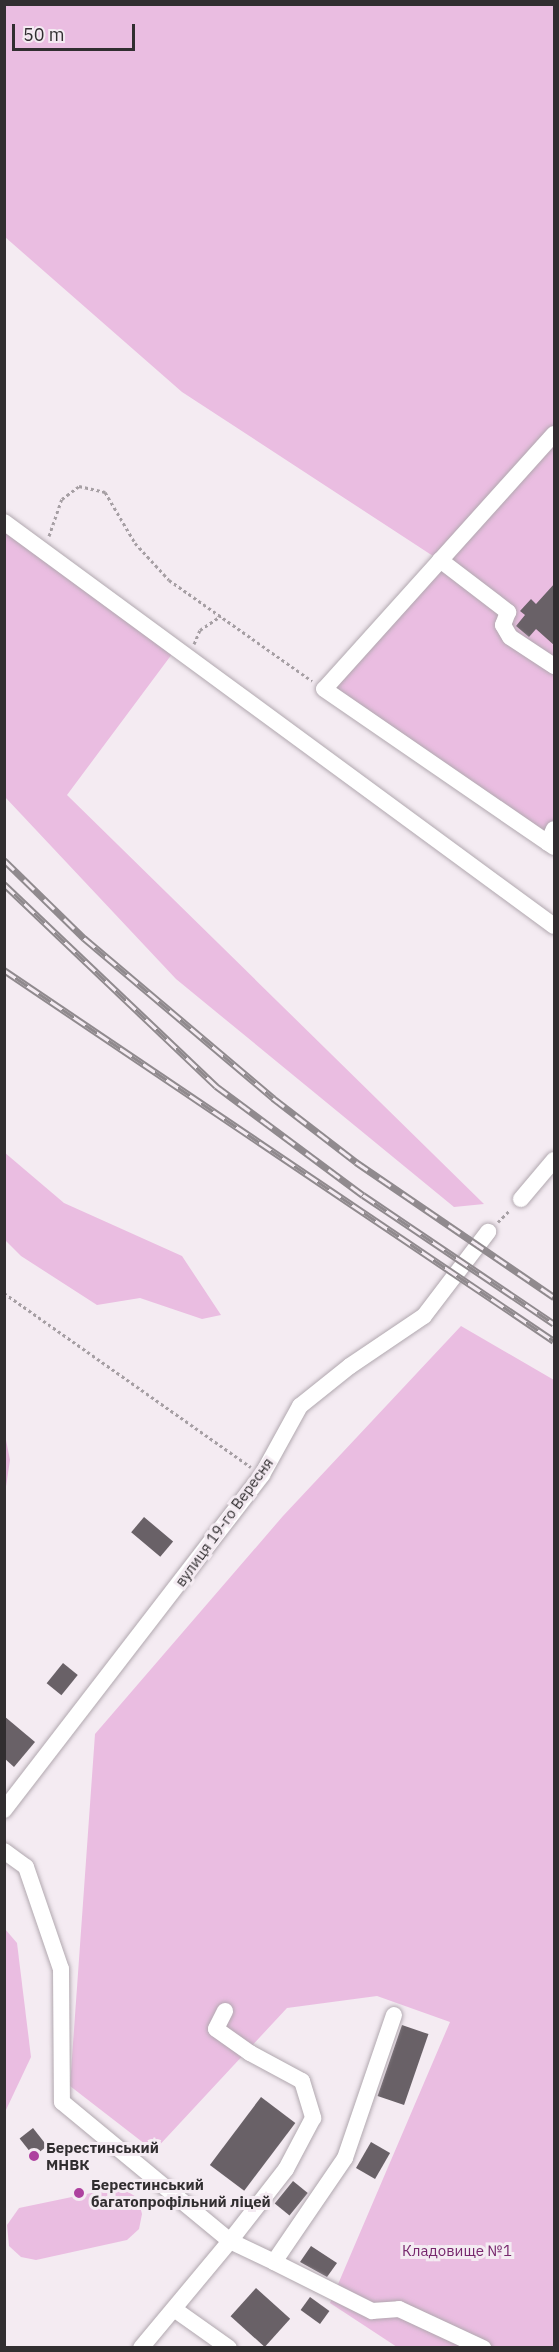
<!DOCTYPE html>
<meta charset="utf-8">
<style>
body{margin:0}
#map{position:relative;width:559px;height:2352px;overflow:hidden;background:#f4ebf2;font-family:"IBM Plex Sans",sans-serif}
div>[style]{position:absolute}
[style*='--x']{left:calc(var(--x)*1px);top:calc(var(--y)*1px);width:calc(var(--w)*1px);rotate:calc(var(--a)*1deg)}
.green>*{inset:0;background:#eabde1}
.building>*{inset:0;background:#696167;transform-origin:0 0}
.path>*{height:3px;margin-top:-1.5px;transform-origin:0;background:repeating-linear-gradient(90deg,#a69fa4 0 3px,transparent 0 6px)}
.roads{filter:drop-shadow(0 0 2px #b1a8af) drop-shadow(0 0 2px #b1a8af)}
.minor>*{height:16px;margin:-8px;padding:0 8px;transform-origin:8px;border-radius:8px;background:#fff}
.rail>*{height:7px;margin-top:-3.5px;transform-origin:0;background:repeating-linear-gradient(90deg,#f4ebf2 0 14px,#908a8e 0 28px);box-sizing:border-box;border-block:2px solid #908a8e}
.dots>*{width:16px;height:16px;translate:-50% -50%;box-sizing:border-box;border:3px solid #f4ebf2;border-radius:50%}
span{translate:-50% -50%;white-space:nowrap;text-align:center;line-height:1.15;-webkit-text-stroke:6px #f4ebf2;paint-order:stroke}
.street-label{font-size:15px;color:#312e30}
.poi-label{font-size:15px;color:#312e30;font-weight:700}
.left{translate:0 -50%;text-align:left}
.park-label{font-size:15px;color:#77286d}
.frame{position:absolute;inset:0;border:6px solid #312e30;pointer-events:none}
.scale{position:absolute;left:12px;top:24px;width:123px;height:27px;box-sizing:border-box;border:3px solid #312e30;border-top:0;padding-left:8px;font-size:18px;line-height:21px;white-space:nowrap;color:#312e30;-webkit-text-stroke:4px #f4ebf2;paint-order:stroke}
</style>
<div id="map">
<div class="green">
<div style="clip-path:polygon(5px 5px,554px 5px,554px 847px,324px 689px,433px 556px,182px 392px,5px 237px)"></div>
<div style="clip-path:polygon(4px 522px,175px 650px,67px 795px,484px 1204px,454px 1207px,176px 979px,5px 797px)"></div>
<div style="clip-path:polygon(4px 1152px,64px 1203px,182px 1256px,221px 1315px,202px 1319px,140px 1298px,97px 1305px,21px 1256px,5px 1240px)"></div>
<div style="clip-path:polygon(461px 1326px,554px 1380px,554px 2347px,397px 2347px,330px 2303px,450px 2022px,377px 1996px,287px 2008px,154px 2151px,70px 2086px,95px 1734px,283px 1516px)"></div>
<div style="clip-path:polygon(4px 1430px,10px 1460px,5px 1493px,4px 1493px)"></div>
<div style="clip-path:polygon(5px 1929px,17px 1943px,31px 2057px,5px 2112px)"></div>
<div style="clip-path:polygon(120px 2187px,138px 2198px,142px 2214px,139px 2229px,127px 2240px,36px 2260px,21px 2257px,9px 2246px,7px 2225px,19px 2208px)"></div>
</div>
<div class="building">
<div style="clip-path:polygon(555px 583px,555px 646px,536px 629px,529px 637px,516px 626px,525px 615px,520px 611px,531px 599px,536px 604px)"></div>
<div style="left:144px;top:1517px;width:38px;height:20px;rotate:40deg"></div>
<div style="left:63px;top:1663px;width:19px;height:26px;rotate:39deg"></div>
<div style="clip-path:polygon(4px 1716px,35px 1742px,14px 1767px,4px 1758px)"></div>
<div style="left:402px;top:2025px;width:28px;height:75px;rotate:19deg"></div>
<div style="left:261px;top:2097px;width:43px;height:85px;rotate:37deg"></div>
<div style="left:33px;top:2128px;width:23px;height:17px;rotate:52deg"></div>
<div style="left:371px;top:2142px;width:22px;height:30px;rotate:30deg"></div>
<div style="left:293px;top:2181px;width:19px;height:29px;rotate:39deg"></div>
<div style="clip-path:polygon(311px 2246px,337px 2263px,327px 2277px,300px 2262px)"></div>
<div style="left:256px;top:2288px;width:46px;height:38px;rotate:42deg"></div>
<div style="left:310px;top:2297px;width:24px;height:16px;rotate:36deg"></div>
</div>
<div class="path">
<div style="--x:49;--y:536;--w:39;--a:-71"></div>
<div style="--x:62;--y:499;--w:21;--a:-37"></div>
<div style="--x:79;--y:486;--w:27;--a:13"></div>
<div style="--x:105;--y:492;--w:59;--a:59.5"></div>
<div style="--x:135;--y:543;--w:50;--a:47.4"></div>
<div style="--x:169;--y:580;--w:175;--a:35.2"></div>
<div style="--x:194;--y:644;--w:15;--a:-67"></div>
<div style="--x:200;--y:630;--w:25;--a:-34"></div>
<div style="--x:498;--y:1222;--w:17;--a:-45"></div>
<div style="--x:4;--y:1293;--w:302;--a:35.2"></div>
</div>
<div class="roads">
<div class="minor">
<div style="--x:554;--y:434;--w:343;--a:132"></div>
<div style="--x:324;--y:689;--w:279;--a:34.5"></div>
<div style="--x:4;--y:522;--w:682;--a:36.3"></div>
<div style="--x:440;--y:560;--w:86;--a:37.4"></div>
<div style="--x:508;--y:612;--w:14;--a:111"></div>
<div style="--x:503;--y:625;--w:14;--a:60"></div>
<div style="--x:510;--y:637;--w:53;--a:33.4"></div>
<div style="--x:548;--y:843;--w:15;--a:-67"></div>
<div style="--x:521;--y:1199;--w:51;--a:-49.8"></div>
<div style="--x:4;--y:1810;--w:423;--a:-52.4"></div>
<div style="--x:262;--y:1475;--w:79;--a:-61.2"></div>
<div style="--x:300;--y:1406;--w:64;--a:-38.7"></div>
<div style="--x:350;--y:1366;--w:89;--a:-34"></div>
<div style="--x:424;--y:1316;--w:106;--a:-52.7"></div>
<div style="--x:4;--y:1851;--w:27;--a:36"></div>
<div style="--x:26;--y:1867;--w:108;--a:71.1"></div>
<div style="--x:61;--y:1969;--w:133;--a:89.6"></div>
<div style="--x:62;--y:2102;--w:218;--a:39.6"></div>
<div style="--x:230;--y:2241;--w:139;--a:129.8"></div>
<div style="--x:225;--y:2011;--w:20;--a:117"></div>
<div style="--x:216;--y:2029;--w:42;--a:35.2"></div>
<div style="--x:250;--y:2053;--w:59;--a:28.3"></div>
<div style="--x:302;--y:2081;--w:39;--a:73"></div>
<div style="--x:313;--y:2118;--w:58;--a:117.9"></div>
<div style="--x:286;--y:2169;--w:91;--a:127.9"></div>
<div style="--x:230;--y:2241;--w:49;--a:25.5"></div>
<div style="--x:274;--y:2262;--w:126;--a:-55.7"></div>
<div style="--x:345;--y:2158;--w:151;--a:-71.1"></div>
<div style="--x:274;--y:2262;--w:110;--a:26.6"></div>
<div style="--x:372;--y:2311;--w:27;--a:-4"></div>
<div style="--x:399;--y:2309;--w:93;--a:24.9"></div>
<div style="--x:174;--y:2309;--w:67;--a:35.3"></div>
</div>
</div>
<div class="rail">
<div style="--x:4;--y:860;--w:112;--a:44.3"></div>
<div style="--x:84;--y:938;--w:248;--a:40.2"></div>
<div style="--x:273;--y:1098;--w:105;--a:37.6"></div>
<div style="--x:356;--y:1162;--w:240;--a:34.3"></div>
<div style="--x:4;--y:884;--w:293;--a:43.6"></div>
<div style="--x:216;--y:1086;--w:183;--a:36.6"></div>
<div style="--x:363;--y:1195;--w:230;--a:34"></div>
<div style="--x:4;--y:970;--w:663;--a:34"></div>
</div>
<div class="dots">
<div style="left:34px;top:2156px;background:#ae419f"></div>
<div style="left:79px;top:2193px;background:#ae419f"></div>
</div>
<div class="street-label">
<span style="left:224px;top:1522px;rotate:-54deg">вулиця 19-го Вересня</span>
</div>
<div class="poi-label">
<span class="left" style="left:46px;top:2156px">Берестинський<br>МНВК</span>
<span class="left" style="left:91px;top:2193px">Берестинський<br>багатопрофільний ліцей</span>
</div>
<div class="park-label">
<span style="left:457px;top:2251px">Кладовище №1</span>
</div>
<div class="frame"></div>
<div class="scale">50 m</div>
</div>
